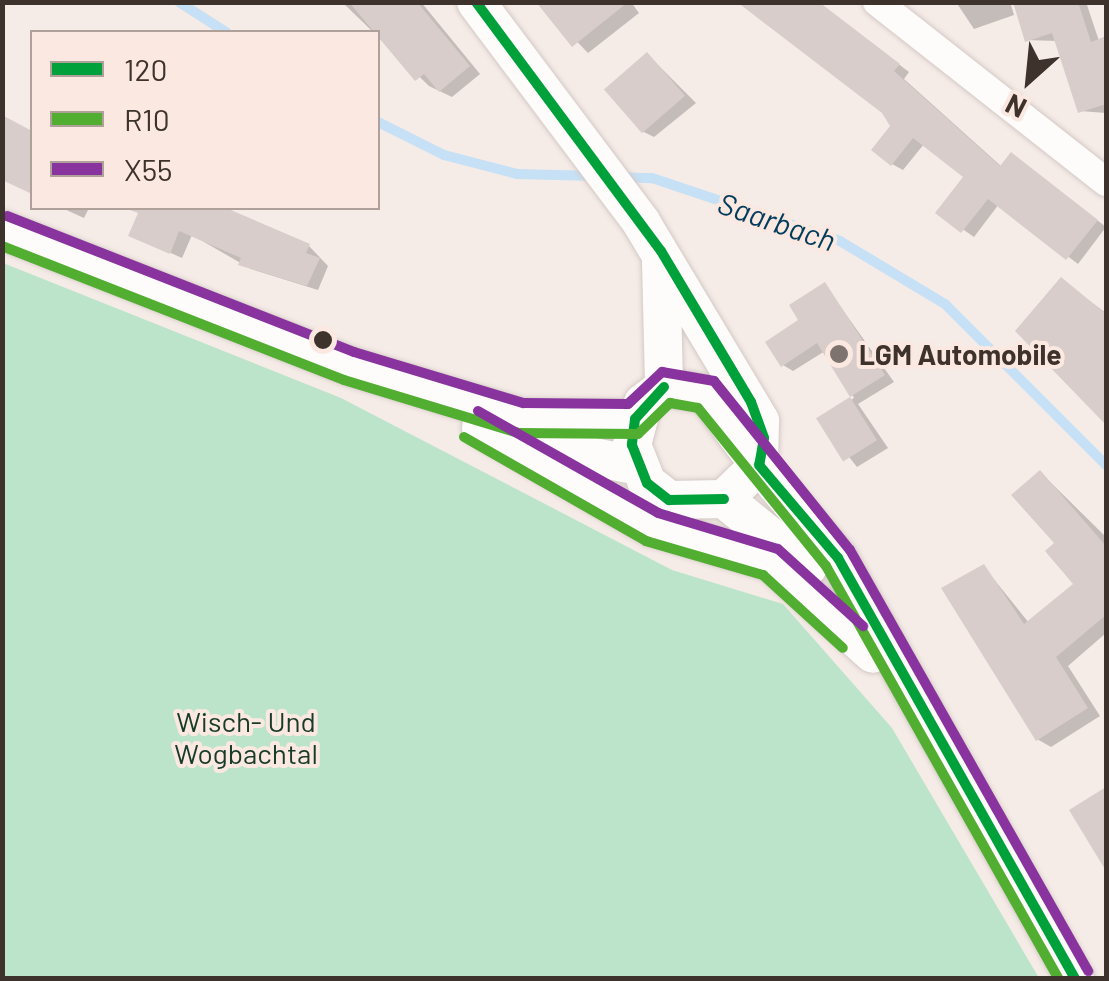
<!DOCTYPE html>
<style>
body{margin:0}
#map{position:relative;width:1109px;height:981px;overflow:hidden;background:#f5ebe7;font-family:Barlow,sans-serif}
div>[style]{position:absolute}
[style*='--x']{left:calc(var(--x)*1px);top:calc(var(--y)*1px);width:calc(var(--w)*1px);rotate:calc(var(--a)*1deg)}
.green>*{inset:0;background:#bce4cb}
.shadow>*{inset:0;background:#0003}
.stream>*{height:10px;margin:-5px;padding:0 5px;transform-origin:5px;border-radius:5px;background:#c6e0f5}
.building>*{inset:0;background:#d8cdca;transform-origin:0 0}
.roads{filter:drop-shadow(0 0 2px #d3c9c5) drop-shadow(0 0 2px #d3c9c5)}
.street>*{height:28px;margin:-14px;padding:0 14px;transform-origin:14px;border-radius:14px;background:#fefcfb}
.secondary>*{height:38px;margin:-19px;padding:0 19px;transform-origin:19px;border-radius:19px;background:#fefcfb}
.bus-1>*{height:10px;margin:-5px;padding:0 5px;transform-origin:5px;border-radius:5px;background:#00a13a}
.bus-2>*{height:10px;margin:-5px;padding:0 5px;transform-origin:5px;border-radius:5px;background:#51ae31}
.bus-3>*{height:10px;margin:-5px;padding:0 5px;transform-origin:5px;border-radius:5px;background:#88339e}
.dots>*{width:28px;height:28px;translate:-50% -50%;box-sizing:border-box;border:5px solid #fbe9e1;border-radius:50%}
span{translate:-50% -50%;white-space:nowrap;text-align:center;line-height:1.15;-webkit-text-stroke:8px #fbe9e1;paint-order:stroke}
.poi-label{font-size:28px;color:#3e322d;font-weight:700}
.left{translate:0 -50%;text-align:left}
.park-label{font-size:28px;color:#173b2a}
.water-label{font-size:30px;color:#003c5c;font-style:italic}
.frame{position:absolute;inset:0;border:5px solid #3e322d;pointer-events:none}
.legend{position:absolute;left:30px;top:30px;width:350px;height:180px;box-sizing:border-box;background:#fbe9e1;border:2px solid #afa099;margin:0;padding:12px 18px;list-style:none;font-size:30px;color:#3e322d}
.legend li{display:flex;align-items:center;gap:20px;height:50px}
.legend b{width:50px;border:2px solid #afa099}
.north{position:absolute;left:979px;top:30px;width:100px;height:100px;-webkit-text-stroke:8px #fbe9e1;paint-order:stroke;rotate:207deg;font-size:28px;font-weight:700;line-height:40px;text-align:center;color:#3e322d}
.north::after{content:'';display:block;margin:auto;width:35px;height:45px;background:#3e322d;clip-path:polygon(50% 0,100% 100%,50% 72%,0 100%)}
</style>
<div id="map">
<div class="green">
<div style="clip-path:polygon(3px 263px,341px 398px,672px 570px,783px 604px,892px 728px,1039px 978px,3px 978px)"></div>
</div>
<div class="shadow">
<div style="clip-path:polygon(342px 2px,421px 2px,480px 74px,452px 97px,429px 86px)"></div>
<div style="clip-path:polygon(539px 2px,631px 2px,639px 13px,588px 53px)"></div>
<div style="clip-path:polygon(817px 2px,909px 72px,904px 79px,1002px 167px,1012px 155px,1106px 227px,1078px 264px,999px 204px,974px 237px,938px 212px,966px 176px,924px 144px,903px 170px,892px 164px,893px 126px)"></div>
<div style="clip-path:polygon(956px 2px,1010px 2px,1014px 15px,974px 29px)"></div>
<div style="clip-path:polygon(1029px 2px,1086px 2px,1099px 41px,1106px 39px,1106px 113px,1080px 111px,1057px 41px,1027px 40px)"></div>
<div style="clip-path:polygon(648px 55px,696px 103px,654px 137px,642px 131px)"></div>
<div style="clip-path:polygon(62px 208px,89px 208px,84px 218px)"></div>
<div style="clip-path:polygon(143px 208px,197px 216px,220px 208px,309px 246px,328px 266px,318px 290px,251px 269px,192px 235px,182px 258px,131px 235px)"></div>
<div style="clip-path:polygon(1061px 280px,1106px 313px,1106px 418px,1018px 331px)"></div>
<div style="clip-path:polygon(825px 285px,894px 382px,858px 404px,888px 448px,857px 467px,820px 420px,854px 398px,825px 351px,793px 371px,783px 365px)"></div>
<div style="clip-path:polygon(1041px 473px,1106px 537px,1106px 633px,1068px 666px,1100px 716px,1051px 747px,1037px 739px,984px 567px,1029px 623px,1076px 584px)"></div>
</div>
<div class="stream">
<div style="--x:179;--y:2;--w:56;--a:32.6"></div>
<div style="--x:378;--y:122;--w:74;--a:26.6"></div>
<div style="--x:444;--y:155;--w:75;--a:14.6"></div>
<div style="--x:517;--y:174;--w:79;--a:1.5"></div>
<div style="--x:618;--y:177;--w:34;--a:2"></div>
<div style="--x:652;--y:178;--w:198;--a:18.5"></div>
<div style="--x:840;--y:241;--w:122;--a:31"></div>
<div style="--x:945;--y:304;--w:228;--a:45"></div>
</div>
<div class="building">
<div style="clip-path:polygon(349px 2px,417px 2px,470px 66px,439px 92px,424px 74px,415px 81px)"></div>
<div style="clip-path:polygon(536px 2px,628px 2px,572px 47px)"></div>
<div style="clip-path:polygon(737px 2px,819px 2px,900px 64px,894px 71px,1000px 166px,1011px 152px,1098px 220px,1066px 260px,988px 199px,961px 233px,935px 213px,963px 177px,913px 138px,891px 166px,871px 150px,890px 126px,882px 113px)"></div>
<div style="clip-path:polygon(1013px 2px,1078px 2px,1091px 42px,1106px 36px,1106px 104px,1078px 113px,1052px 33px,1025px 42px)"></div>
<div style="left:647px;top:52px;width:58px;height:57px;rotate:49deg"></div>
<div style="clip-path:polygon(2px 115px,32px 131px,32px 194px,2px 180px)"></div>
<div style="clip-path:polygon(125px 208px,226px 208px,310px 244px,306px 253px,320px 258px,307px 286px,238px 265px,241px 258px,179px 231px,170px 254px,128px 236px,138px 213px)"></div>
<div style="clip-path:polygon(1061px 277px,1106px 314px,1106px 425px,1015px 331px)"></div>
<div style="clip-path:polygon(825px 282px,885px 375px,850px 397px,817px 343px,781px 367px,765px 342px,798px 320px,789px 305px)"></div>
<div style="left:850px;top:397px;width:51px;height:40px;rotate:58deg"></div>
<div style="clip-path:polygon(1040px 470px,1106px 546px,1106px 615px,1056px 657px,1088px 708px,1036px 741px,941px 588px,984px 564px,1024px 624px,1073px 584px,1045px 551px,1054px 543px,1011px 495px)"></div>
<div style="clip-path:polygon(1106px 787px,1106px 871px,1069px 810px)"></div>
</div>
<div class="roads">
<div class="street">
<div style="--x:877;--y:2;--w:291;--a:38.2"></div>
</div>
<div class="secondary">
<div style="--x:476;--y:2;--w:275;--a:53.1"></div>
<div style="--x:641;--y:222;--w:232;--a:59.1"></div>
<div style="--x:760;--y:421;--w:44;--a:91.3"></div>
<div style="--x:759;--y:465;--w:49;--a:135.8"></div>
<div style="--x:724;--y:499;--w:55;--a:179"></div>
<div style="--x:669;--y:500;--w:28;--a:-142"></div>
<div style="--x:647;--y:483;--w:41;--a:-111.5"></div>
<div style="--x:632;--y:445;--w:43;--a:-75.3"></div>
<div style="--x:643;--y:403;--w:26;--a:-37"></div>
<div style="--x:664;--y:387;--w:43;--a:9.5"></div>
<div style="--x:706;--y:394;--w:89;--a:53.3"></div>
<div style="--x:759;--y:465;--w:122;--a:49.7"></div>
<div style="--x:838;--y:558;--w:482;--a:60.6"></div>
<div style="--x:2;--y:230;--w:373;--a:21.4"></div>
<div style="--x:349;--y:366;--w:180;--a:16.8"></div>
<div style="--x:521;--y:418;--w:114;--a:0.5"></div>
<div style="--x:661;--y:261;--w:126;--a:88.6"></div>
<div style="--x:481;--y:428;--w:198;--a:30.1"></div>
<div style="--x:652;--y:527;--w:124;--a:16.4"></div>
<div style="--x:771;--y:562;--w:137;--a:42"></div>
<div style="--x:534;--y:445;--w:106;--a:11.4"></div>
<div style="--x:724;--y:499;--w:108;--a:39"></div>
</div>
</div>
<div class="bus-1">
<div style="--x:476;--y:2;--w:310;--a:53.4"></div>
<div style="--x:661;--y:251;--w:176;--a:59.2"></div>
<div style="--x:751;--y:402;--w:38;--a:70"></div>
<div style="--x:764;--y:438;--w:27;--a:100"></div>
<div style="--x:664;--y:387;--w:43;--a:132.2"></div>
<div style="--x:635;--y:419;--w:26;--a:97"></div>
<div style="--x:632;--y:445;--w:41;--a:68.5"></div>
<div style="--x:647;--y:483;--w:28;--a:38"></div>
<div style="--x:669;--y:500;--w:55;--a:-1"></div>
<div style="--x:759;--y:465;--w:122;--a:49.7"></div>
<div style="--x:838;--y:558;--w:482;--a:60.6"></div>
</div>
<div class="bus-2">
<div style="--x:2;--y:246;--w:367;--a:21.4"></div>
<div style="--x:344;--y:380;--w:182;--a:16.9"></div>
<div style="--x:518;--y:433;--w:120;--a:0.5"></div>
<div style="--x:638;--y:434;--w:45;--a:-44.1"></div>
<div style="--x:670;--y:403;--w:28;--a:10"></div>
<div style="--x:698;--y:408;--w:203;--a:51"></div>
<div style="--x:826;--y:566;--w:473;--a:60.6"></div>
<div style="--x:464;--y:437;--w:210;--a:29.7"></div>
<div style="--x:646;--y:541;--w:122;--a:16.2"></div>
<div style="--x:763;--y:575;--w:108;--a:42.4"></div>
</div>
<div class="bus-3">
<div style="--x:7;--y:216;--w:373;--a:21.4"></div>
<div style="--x:354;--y:352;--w:177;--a:16.8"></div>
<div style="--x:523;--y:403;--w:105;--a:0.5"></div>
<div style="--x:628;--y:404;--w:47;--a:-43.3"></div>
<div style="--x:662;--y:372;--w:53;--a:9.8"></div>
<div style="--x:714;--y:381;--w:217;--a:51.2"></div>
<div style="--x:850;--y:550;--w:484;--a:60.5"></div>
<div style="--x:478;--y:411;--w:207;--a:29.5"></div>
<div style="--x:658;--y:513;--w:125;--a:16.7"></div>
<div style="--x:778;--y:549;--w:115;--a:42.2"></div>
</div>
<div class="dots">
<div style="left:323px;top:340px;background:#3e322d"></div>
<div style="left:839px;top:354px;background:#7e736e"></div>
</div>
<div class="poi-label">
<span class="left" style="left:859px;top:354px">LGM Automobile</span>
</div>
<div class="park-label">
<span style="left:246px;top:737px">Wisch- Und<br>Wogbachtal</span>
</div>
<div class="water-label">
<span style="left:777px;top:221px;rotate:19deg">Saarbach</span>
</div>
<div class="frame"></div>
<ul class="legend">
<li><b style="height:12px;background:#00a13a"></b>120</li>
<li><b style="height:12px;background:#51ae31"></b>R10</li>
<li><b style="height:12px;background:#88339e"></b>X55</li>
</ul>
<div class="north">N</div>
</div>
